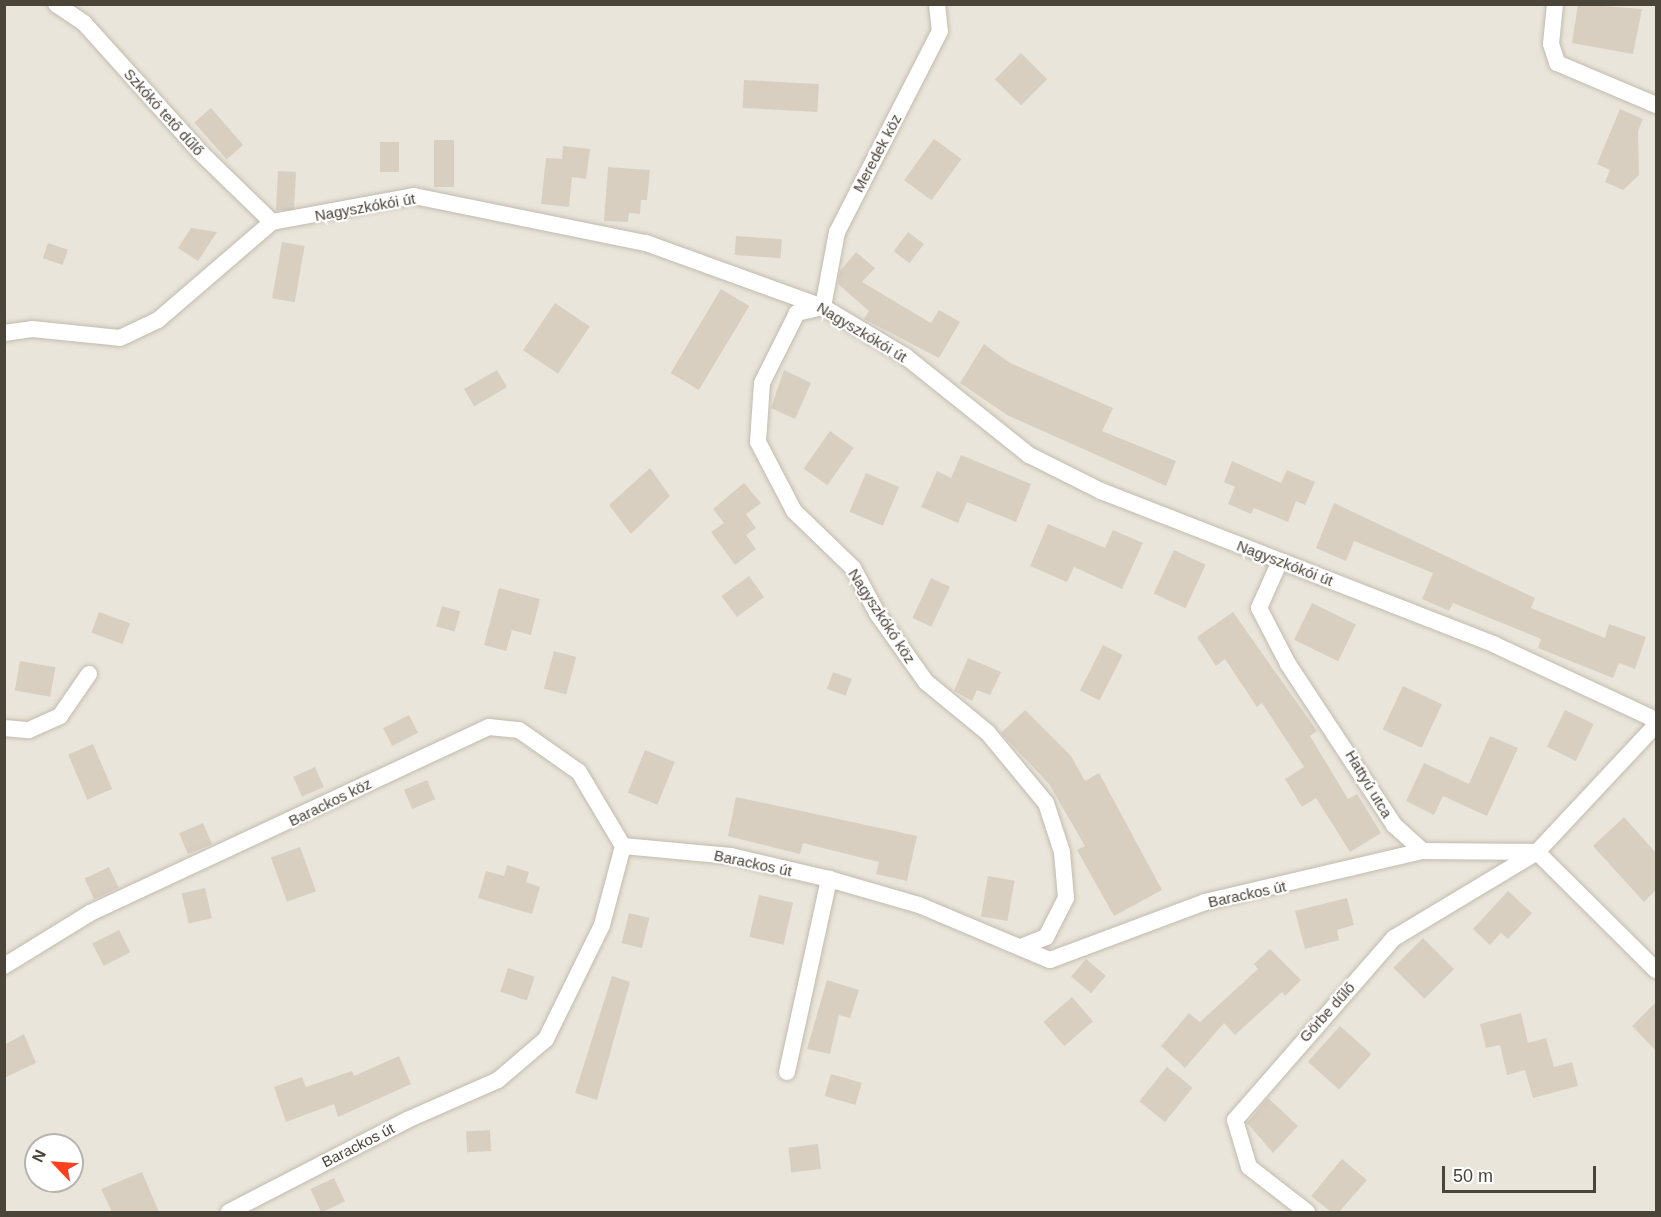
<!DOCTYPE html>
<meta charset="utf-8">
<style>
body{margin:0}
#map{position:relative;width:1661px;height:1217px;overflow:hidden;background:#f6f3ec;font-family:Helvetica,sans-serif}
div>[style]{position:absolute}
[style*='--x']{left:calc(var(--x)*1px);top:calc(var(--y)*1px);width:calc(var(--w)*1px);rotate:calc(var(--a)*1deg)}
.residential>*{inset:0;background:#eae5da}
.building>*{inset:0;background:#d8cfc1;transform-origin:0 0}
.roads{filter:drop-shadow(0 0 2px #c2bbae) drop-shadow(0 0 2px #c2bbae)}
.minor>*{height:16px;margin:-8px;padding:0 8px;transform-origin:8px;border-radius:8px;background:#fff}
span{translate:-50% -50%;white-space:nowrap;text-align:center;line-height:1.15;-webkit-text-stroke:4.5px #fff;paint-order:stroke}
.street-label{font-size:15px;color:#4b4439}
.frame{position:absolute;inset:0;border:6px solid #4b4439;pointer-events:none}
.north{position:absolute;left:24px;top:1133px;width:60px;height:60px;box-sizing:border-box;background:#fff;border:2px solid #b7b4b0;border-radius:50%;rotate:295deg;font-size:16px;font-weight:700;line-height:24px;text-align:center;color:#4b4439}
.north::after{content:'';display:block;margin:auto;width:21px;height:27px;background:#fc3f1d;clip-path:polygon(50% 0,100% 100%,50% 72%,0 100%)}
.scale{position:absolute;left:1442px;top:1166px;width:154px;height:27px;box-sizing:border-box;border:3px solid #4b4439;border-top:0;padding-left:8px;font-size:18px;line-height:21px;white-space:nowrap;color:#4b4439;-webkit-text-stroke:4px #fff;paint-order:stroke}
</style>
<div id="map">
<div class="residential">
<div style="clip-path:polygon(evenodd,5px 5px,1656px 5px,1656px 1212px,5px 1212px,5px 5px,36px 1145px,72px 1145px,72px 1181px,36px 1181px,36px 1145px)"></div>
</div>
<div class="building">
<div style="clip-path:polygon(1578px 4px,1642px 9px,1633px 54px,1572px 43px)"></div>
<div style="left:1021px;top:53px;width:37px;height:37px;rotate:45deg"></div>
<div style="left:744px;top:80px;width:75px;height:28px;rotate:3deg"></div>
<div style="left:211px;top:108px;width:49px;height:22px;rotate:49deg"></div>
<div style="clip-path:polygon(1620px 109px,1643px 119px,1638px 131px,1639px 175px,1623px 190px,1605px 182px,1610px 170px,1597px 164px)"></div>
<div style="left:934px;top:139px;width:34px;height:51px;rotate:36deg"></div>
<div style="left:434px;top:140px;width:20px;height:47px"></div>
<div style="left:380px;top:142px;width:19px;height:30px"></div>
<div style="clip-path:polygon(563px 146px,590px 149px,586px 179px,572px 177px,569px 207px,541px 204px,546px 158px,562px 159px)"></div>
<div style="clip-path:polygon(608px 167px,650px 170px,647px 200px,641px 200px,640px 214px,629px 213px,628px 222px,604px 221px)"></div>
<div style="left:278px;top:171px;width:18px;height:39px;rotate:3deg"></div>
<div style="clip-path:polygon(191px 228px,217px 232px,198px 261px,178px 248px)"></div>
<div style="left:908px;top:232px;width:20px;height:24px;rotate:37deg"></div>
<div style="left:736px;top:236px;width:46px;height:19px;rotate:4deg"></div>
<div style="left:282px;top:242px;width:23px;height:57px;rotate:10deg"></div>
<div style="left:48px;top:243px;width:21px;height:16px;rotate:19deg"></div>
<div style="clip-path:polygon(856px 252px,875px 268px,862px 282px,931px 323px,939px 310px,960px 322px,939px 358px,864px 319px,869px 311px,838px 284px,840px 271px)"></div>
<div style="left:721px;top:289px;width:33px;height:98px;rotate:31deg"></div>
<div style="left:555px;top:303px;width:42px;height:57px;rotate:34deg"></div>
<div style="clip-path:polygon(984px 344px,1010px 363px,1113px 408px,1102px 431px,1176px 461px,1166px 486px,1007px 415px,960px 383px)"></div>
<div style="left:497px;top:370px;width:20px;height:38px;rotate:60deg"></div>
<div style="clip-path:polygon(784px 370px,811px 383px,795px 419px,771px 408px)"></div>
<div style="left:830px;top:431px;width:29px;height:46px;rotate:35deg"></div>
<div style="clip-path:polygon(961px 455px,1031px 484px,1016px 522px,967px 502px,958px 523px,921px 507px,937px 471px,951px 478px)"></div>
<div style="clip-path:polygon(1232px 461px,1281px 483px,1287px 470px,1315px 482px,1305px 505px,1296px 501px,1288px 522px,1254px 508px,1251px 514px,1228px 504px,1235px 487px,1224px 482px)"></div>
<div style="clip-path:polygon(650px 468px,670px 496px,631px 534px,609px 505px)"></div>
<div style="left:866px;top:473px;width:36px;height:42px;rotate:23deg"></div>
<div style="clip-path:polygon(744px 483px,761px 503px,746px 514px,756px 528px,746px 535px,756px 549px,735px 565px,711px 532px,724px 523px,713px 509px)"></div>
<div style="clip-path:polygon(1334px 503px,1535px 598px,1531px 608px,1605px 638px,1609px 624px,1646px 637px,1635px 669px,1619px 663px,1613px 678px,1538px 648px,1541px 639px,1453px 603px,1449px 611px,1422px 599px,1433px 573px,1354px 541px,1346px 561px,1316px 548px)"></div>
<div style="clip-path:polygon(1048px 524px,1105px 548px,1113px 530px,1143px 543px,1122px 589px,1074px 567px,1067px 582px,1030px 566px)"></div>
<div style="left:1174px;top:550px;width:35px;height:48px;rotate:25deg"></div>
<div style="left:749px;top:576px;width:26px;height:34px;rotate:54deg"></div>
<div style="left:931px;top:578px;width:21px;height:44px;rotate:25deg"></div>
<div style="clip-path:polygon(499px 588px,540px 599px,531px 635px,512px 630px,506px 651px,484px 645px)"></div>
<div style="left:1312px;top:603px;width:49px;height:41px;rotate:26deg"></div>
<div style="left:442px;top:606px;width:19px;height:21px;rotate:16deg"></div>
<div style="left:99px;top:612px;width:33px;height:22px;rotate:20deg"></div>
<div style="clip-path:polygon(1233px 612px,1317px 731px,1310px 736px,1348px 799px,1357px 794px,1381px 833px,1350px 852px,1316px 798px,1302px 807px,1285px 779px,1304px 767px,1262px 703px,1257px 707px,1225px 659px,1216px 666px,1197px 637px)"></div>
<div style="left:1103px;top:645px;width:22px;height:51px;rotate:27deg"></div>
<div style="left:554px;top:651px;width:23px;height:39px;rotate:15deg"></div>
<div style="clip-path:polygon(968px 658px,1001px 672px,990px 695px,977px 690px,972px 701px,954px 691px)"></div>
<div style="left:20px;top:661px;width:36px;height:30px;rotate:10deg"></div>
<div style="left:833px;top:672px;width:20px;height:18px;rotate:20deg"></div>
<div style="left:1403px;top:686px;width:43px;height:48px;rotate:25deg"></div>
<div style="clip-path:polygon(1025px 710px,1071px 756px,1085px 781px,1099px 773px,1162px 890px,1114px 916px,1077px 850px,1085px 846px,1049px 784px,1001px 733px)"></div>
<div style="left:1565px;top:710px;width:32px;height:41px;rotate:26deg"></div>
<div style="left:409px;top:715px;width:20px;height:29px;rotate:63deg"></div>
<div style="clip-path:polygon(1490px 736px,1518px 748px,1487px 816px,1443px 796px,1434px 815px,1406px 801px,1424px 763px,1469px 784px)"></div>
<div style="left:93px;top:744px;width:49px;height:27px;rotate:67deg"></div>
<div style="left:645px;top:750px;width:32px;height:46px;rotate:22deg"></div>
<div style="left:315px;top:767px;width:22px;height:24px;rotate:66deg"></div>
<div style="left:427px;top:780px;width:21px;height:25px;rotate:67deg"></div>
<div style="clip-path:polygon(736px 797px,917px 836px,907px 881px,876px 874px,879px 862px,803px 843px,800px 854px,728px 836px)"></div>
<div style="clip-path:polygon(1624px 817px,1656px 853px,1656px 890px,1644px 902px,1593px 846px)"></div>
<div style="left:203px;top:823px;width:23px;height:26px;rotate:67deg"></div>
<div style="left:300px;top:847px;width:47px;height:31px;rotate:70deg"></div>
<div style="clip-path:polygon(507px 865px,529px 872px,526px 882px,540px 887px,532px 914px,478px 898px,486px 871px,504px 876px)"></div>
<div style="left:109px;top:867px;width:23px;height:27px;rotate:65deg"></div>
<div style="left:988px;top:876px;width:27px;height:41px;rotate:10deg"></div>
<div style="left:205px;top:888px;width:31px;height:24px;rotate:77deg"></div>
<div style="clip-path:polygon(1508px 891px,1532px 913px,1508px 939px,1501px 933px,1490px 945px,1473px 929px)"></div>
<div style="left:759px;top:895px;width:35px;height:43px;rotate:13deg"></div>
<div style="clip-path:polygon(1347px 898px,1354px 925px,1337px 930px,1339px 940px,1305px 949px,1295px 911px)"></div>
<div style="left:629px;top:913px;width:21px;height:31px;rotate:14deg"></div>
<div style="left:119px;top:930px;width:25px;height:30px;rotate:63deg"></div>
<div style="left:1423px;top:938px;width:44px;height:42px;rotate:45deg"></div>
<div style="clip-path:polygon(1270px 949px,1301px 980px,1285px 996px,1282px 992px,1235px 1035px,1224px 1023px,1185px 1068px,1161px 1046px,1189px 1013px,1200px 1022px,1258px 969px,1254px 964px)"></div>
<div style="left:1086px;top:959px;width:26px;height:23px;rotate:40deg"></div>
<div style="left:508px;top:968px;width:28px;height:25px;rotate:18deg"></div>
<div style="clip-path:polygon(612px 976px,630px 982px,597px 1100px,575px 1093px)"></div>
<div style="clip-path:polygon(827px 980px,859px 990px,850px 1018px,839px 1015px,830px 1054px,807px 1049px)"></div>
<div style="left:1072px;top:997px;width:32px;height:38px;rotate:49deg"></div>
<div style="clip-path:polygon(1656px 1002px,1656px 1051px,1632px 1026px)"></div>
<div style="clip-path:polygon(1521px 1013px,1528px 1043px,1546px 1038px,1554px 1067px,1572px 1062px,1578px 1086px,1533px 1098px,1525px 1070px,1507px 1075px,1500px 1045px,1486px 1048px,1480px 1024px)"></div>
<div style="left:1340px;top:1026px;width:42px;height:48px;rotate:42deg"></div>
<div style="clip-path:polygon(24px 1034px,36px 1063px,4px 1078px,4px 1045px)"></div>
<div style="clip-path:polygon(399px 1056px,411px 1084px,338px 1117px,334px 1104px,286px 1122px,274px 1087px,302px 1077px,306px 1087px,352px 1071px,354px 1076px)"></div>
<div style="left:1167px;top:1067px;width:33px;height:44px;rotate:39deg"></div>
<div style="left:831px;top:1074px;width:32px;height:23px;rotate:16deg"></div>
<div style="clip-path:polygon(1268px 1098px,1298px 1126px,1273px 1153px,1247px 1123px)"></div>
<div style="left:490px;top:1130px;width:21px;height:24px;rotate:87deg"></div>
<div style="left:818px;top:1144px;width:25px;height:30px;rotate:83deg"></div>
<div style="clip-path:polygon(1342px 1159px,1367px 1180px,1339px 1212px,1331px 1212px,1311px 1196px)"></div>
<div style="clip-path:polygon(142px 1172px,159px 1212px,112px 1212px,101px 1189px)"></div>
<div style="left:334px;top:1178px;width:26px;height:26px;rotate:65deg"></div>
</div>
<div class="roads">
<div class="minor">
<div style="--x:56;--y:4;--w:34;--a:34"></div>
<div style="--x:84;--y:23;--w:173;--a:48"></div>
<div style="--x:200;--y:152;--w:100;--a:44.2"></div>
<div style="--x:937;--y:4;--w:27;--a:84"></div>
<div style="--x:940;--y:31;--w:226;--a:117.1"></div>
<div style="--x:837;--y:232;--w:76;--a:100.6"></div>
<div style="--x:823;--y:307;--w:27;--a:167"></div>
<div style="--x:797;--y:313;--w:78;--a:116.6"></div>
<div style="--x:762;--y:383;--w:59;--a:93.9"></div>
<div style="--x:758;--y:442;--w:78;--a:62.4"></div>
<div style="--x:794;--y:511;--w:82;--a:44"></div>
<div style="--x:853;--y:568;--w:51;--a:61.9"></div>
<div style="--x:877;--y:613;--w:85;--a:54.6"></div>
<div style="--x:926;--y:682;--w:80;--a:39.4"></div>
<div style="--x:988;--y:733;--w:91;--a:50.4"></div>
<div style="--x:1046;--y:803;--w:52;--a:71.9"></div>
<div style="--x:1062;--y:852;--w:46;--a:85"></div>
<div style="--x:1066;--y:898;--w:44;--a:117.1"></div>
<div style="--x:1046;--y:937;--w:24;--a:158"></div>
<div style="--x:1555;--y:4;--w:40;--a:95.7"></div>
<div style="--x:1551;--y:44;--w:20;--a:72"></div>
<div style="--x:1557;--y:63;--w:108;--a:23"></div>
<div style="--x:4;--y:333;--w:28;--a:-8"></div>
<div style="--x:32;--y:329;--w:88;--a:5.8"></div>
<div style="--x:120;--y:338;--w:42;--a:-25.3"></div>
<div style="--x:158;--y:320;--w:150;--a:-40.7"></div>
<div style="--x:272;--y:222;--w:144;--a:-10.4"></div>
<div style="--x:414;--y:196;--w:237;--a:11.5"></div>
<div style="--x:646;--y:243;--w:188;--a:19.9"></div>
<div style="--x:823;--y:307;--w:96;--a:30.9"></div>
<div style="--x:905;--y:356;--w:159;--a:38.6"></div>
<div style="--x:1029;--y:455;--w:80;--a:26.6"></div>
<div style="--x:1101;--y:491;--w:423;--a:21.3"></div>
<div style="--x:1495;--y:645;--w:178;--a:25"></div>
<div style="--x:1280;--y:561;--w:51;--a:114.1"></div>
<div style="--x:1259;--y:608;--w:63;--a:62.6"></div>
<div style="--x:1288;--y:664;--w:193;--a:56.6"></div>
<div style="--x:1394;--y:825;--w:39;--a:42"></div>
<div style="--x:1423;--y:851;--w:114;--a:0.5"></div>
<div style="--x:1537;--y:852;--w:168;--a:44.8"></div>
<div style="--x:4;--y:728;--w:25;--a:5"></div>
<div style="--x:29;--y:730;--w:34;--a:-24"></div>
<div style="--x:60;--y:716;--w:51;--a:-55.4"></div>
<div style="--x:4;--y:966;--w:101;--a:-31.6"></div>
<div style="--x:90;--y:913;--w:440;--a:-25"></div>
<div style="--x:489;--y:727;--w:30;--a:6"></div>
<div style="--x:519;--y:730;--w:73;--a:35"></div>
<div style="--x:579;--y:772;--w:86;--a:59.3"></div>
<div style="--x:787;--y:1072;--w:198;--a:-77.7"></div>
<div style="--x:229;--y:1212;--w:200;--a:-27.3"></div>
<div style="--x:407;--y:1120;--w:99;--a:-23.7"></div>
<div style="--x:498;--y:1080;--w:63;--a:-40.5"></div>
<div style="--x:546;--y:1039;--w:127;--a:-63.8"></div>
<div style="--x:602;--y:925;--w:82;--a:-75.1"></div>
<div style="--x:623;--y:846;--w:108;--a:5.3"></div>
<div style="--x:731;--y:856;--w:101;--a:13.2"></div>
<div style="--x:829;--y:879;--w:94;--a:16.1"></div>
<div style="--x:919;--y:905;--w:142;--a:22.8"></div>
<div style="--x:1050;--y:960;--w:165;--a:-20.5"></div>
<div style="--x:1205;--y:902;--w:224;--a:-13.2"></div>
<div style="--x:1307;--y:1212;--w:73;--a:-142.2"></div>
<div style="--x:1249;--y:1167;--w:49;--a:-106.6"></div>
<div style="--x:1235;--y:1120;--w:242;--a:-48.9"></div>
<div style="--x:1394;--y:938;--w:167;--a:-31"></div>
<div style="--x:1537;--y:852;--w:174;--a:-46.9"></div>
</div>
</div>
<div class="street-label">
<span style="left:164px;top:112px;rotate:48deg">Szkókó tető dűlő</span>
<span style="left:877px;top:153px;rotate:-62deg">Meredek köz</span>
<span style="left:365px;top:207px;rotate:-10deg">Nagyszkókói út</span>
<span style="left:862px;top:332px;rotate:31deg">Nagyszkókói út</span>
<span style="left:1285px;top:563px;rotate:21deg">Nagyszkókói út</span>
<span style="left:882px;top:616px;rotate:57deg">Nagyszkókó köz</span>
<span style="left:1369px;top:784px;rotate:59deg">Hattyú utca</span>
<span style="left:330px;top:802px;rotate:-26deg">Barackos köz</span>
<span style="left:753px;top:863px;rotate:12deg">Barackos út</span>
<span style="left:1247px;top:894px;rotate:-12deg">Barackos út</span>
<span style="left:1327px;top:1012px;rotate:-48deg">Görbe dűlő</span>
<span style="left:358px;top:1145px;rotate:-27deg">Barackos út</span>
</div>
<div class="frame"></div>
<div class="north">N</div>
<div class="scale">50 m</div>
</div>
